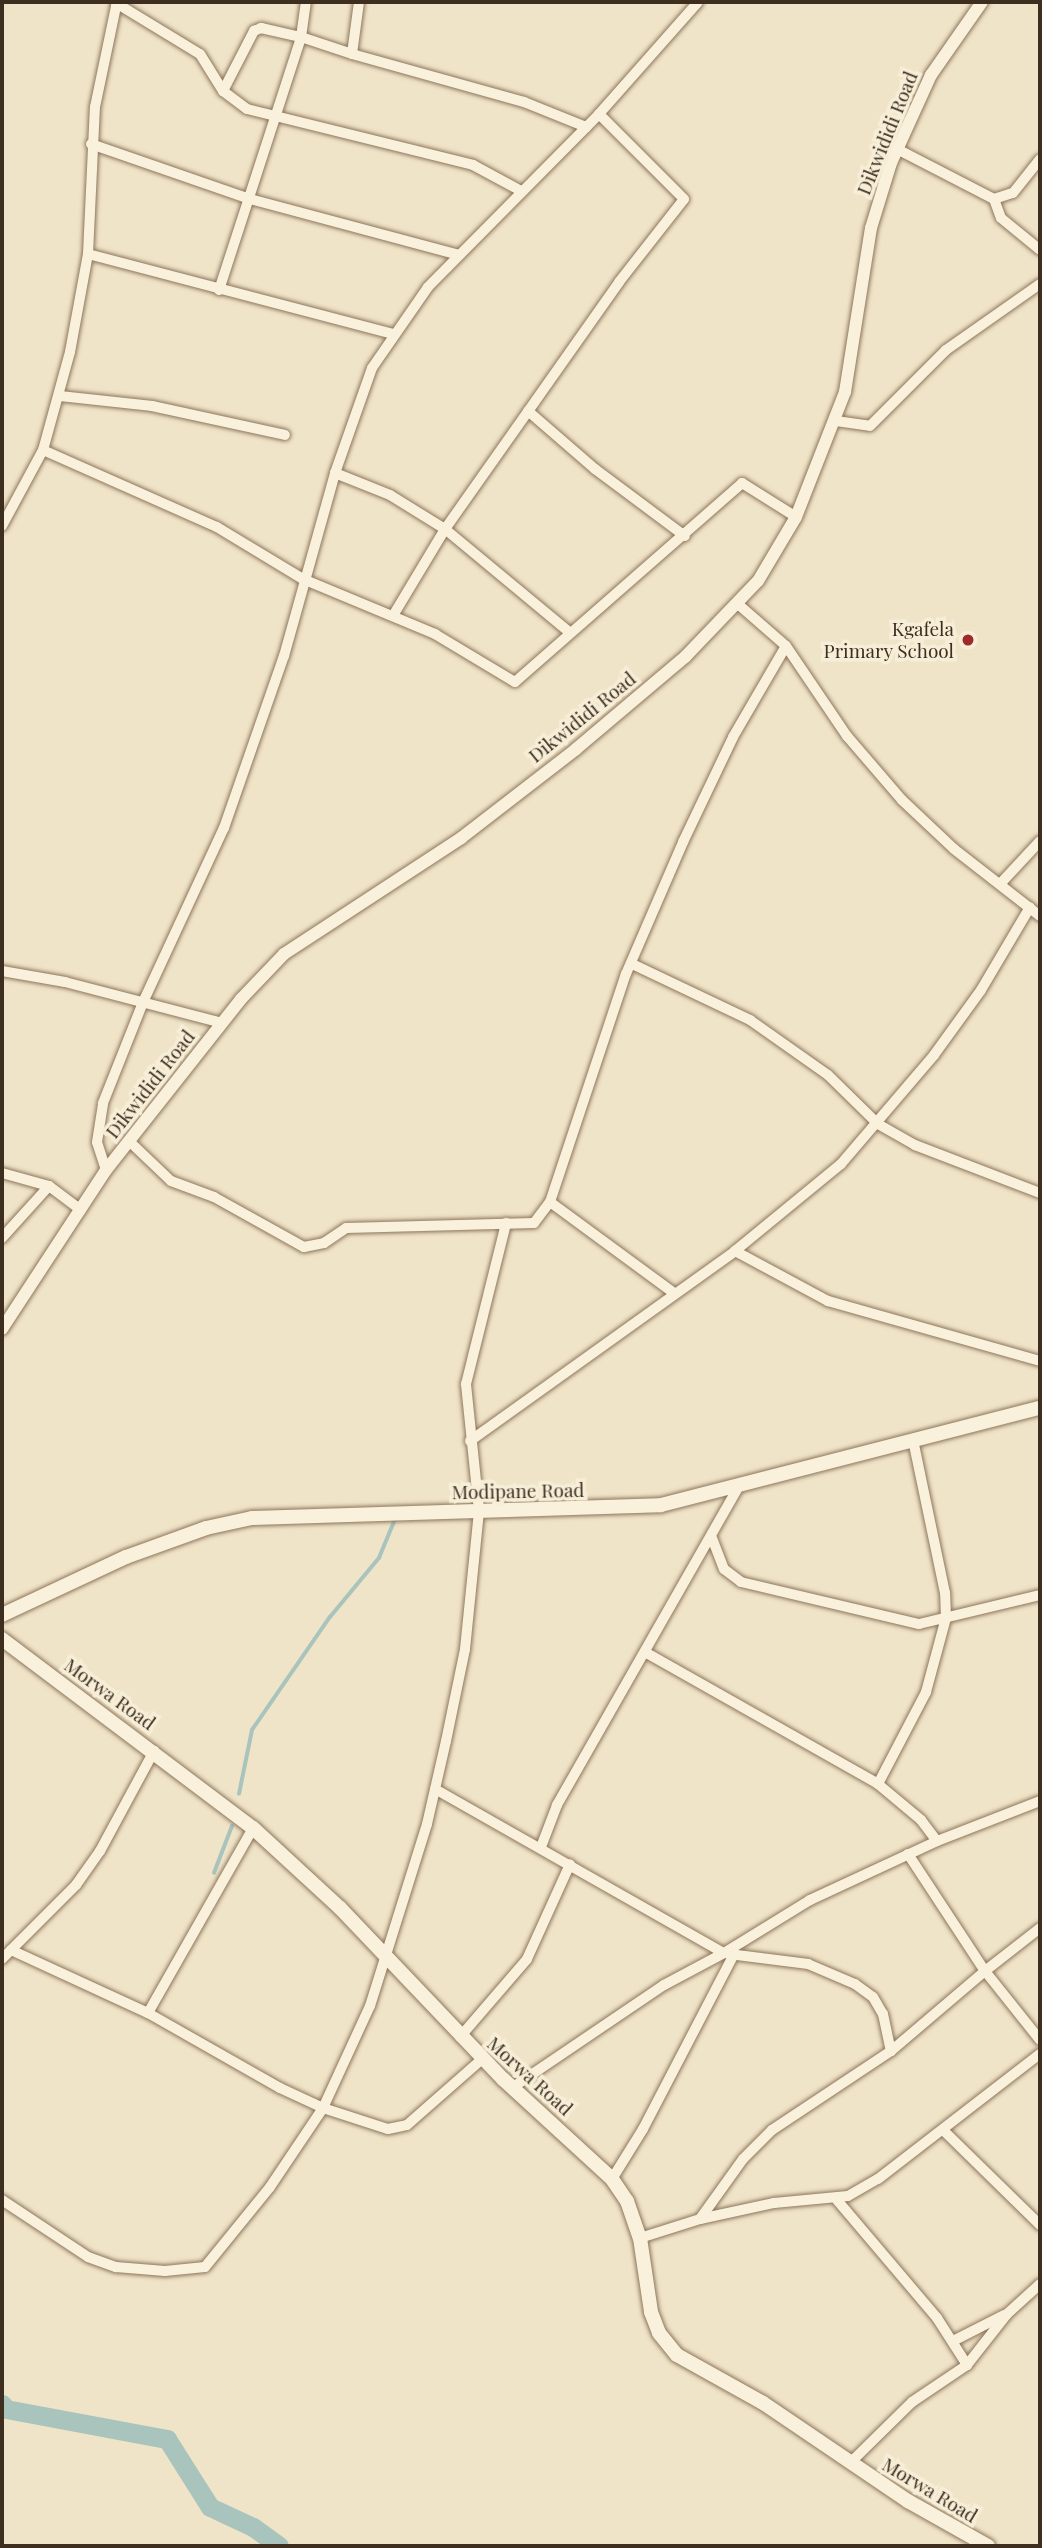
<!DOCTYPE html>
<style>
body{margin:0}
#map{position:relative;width:1042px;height:2548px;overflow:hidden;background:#f0e4c8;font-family:"Playfair Display",serif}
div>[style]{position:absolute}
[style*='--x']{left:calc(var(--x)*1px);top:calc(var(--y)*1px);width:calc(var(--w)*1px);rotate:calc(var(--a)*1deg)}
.stream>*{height:3.5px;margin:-1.75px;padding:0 1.75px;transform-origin:1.75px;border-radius:1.75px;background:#a9c4bc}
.river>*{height:19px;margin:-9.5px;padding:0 9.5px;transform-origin:9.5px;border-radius:9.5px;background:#a9c4bc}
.roads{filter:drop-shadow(0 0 2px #8d765c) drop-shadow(0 0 2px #8d765c)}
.minor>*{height:10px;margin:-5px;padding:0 5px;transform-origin:5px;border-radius:5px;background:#faf1dc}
.tertiary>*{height:12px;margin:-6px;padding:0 6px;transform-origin:6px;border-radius:6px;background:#faf1dc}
.secondary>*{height:14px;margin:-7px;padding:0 7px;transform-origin:7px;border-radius:7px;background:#faf1dc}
.dots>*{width:19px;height:19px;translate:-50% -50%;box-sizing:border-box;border:4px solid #f7eed8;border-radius:50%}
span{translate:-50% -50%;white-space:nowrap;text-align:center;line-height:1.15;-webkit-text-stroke:7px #f7eed8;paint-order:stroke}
.street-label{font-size:19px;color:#3d2e20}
.poi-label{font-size:19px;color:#3d2e20}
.right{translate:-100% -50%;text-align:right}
.frame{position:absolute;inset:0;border:4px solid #3d2e20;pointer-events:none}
</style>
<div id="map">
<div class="stream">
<div style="--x:239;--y:1794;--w:65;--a:-78.5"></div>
<div style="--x:252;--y:1730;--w:137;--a:-55.4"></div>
<div style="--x:330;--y:1617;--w:77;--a:-50.3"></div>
<div style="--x:379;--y:1558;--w:44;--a:-67.5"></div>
<div style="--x:214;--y:1873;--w:50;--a:-69"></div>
</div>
<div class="river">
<div style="--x:2;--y:2404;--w:6;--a:51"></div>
<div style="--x:6;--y:2409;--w:164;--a:10.6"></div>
<div style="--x:167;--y:2439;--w:80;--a:57.7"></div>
<div style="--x:210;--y:2507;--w:47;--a:24.9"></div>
<div style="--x:253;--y:2527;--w:32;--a:36"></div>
</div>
<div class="roads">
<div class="minor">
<div style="--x:359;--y:2;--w:52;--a:97.7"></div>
<div style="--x:352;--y:54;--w:179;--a:15.6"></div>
<div style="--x:524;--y:102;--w:67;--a:22"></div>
<div style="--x:116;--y:3;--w:98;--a:31.3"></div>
<div style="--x:200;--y:54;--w:44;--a:58.1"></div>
<div style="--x:223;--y:91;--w:30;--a:37"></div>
<div style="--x:247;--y:109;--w:233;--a:13.9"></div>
<div style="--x:473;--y:165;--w:55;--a:28.4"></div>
<div style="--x:223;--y:91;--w:68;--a:-62.7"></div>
<div style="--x:254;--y:31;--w:8;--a:-23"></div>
<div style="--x:261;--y:28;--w:41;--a:12.7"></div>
<div style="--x:301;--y:37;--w:35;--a:-82"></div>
<div style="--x:91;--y:144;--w:168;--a:19.1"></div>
<div style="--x:250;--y:199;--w:216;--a:15"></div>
<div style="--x:897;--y:149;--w:109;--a:27.3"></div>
<div style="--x:994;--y:199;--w:20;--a:-18"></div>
<div style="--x:1013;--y:193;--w:43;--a:-51.5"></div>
<div style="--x:994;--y:199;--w:20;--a:70"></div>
<div style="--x:1001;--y:218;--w:50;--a:39.4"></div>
<div style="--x:88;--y:254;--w:314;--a:14.7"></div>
<div style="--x:219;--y:290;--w:266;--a:-72"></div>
<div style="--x:301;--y:37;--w:54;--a:18.4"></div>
<div style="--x:60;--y:396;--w:93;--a:6.2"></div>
<div style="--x:152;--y:406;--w:136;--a:12.3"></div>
<div style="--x:528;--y:411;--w:89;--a:40.9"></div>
<div style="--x:595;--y:469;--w:112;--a:36.7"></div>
<div style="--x:836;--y:421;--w:34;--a:8"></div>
<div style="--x:870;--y:426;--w:107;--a:-45"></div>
<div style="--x:946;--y:350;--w:115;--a:-35.1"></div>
<div style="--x:43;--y:450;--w:190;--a:23.9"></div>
<div style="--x:217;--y:527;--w:100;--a:31.2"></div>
<div style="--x:303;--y:579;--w:143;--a:22.6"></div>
<div style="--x:435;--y:634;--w:93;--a:31"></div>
<div style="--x:515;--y:682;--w:302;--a:-41.2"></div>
<div style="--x:742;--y:483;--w:64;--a:32.2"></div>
<div style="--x:335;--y:473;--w:59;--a:21.8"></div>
<div style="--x:390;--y:495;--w:65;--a:31.7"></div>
<div style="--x:445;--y:529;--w:160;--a:39.7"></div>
<div style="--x:2;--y:526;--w:86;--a:-61.7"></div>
<div style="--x:43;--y:450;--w:102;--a:-74.6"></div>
<div style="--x:70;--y:352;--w:100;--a:-79.6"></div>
<div style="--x:88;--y:254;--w:147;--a:-87.3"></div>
<div style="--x:95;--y:107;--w:107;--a:-78.2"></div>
<div style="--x:739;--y:605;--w:62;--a:41.1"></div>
<div style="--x:786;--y:646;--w:109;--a:55.9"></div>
<div style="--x:847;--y:736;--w:84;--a:49.3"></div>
<div style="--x:902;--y:800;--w:71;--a:43.3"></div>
<div style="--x:954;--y:849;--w:109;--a:37.9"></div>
<div style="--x:394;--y:614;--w:99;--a:-59"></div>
<div style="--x:445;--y:529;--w:302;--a:-54.8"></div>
<div style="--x:619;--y:282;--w:105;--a:-51.9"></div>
<div style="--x:684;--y:199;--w:120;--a:-135"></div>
<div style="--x:1001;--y:883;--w:57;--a:-47.1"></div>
<div style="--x:632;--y:964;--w:131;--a:25.4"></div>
<div style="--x:750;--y:1020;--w:95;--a:35.2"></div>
<div style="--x:828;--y:1075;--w:70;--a:44.4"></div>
<div style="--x:878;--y:1124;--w:43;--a:29.6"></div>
<div style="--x:915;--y:1145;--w:134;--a:21"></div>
<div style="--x:2;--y:971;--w:64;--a:9.9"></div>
<div style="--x:65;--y:982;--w:162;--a:14.6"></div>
<div style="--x:129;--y:1141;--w:58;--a:43.6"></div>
<div style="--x:171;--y:1181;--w:46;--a:20.4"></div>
<div style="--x:214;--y:1197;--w:103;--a:29.1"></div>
<div style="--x:304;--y:1247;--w:20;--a:-11"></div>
<div style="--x:324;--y:1243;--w:27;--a:-34"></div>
<div style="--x:346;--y:1228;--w:188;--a:-1.5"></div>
<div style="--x:534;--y:1223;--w:26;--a:-53"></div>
<div style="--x:550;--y:1202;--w:240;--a:-71.6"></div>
<div style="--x:626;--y:974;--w:144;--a:-66.6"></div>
<div style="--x:683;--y:842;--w:116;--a:-64.5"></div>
<div style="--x:733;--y:737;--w:105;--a:-59.8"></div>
<div style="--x:106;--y:1170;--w:29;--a:-108"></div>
<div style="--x:97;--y:1142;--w:39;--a:-81"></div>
<div style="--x:103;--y:1103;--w:111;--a:-68.3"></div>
<div style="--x:144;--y:1000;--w:190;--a:-65.1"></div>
<div style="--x:224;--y:828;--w:182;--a:-70.8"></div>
<div style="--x:284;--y:656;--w:190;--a:-74.4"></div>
<div style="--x:335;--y:473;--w:111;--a:-70.6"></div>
<div style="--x:372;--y:368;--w:98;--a:-55.3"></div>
<div style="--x:428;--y:287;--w:243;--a:-45.3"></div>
<div style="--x:599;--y:114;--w:149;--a:-48.5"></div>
<div style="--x:2;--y:1173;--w:49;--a:15.5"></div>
<div style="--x:49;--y:1186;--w:70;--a:132.1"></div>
<div style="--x:49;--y:1186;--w:40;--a:37"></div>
<div style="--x:550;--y:1202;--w:154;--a:36.3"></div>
<div style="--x:735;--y:1251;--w:106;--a:28.3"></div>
<div style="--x:828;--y:1301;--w:220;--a:15.8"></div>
<div style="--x:470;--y:1441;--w:326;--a:-35.6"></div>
<div style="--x:735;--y:1251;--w:137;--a:-39.4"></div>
<div style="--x:841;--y:1164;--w:143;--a:-49.5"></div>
<div style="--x:934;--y:1055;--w:80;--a:-54.1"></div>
<div style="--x:981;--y:990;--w:96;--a:-59.4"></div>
<div style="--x:712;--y:1538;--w:33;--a:69"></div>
<div style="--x:724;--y:1569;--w:21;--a:37"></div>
<div style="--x:741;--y:1582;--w:183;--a:13.3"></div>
<div style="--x:919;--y:1624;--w:124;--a:-13.5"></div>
<div style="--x:645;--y:1652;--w:268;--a:29.5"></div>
<div style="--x:878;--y:1784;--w:56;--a:39.9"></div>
<div style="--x:921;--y:1820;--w:26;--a:53"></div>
<div style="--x:878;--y:1784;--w:104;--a:-62.4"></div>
<div style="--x:926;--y:1692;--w:77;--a:-74.9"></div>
<div style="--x:946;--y:1618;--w:25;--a:-92"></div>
<div style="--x:945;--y:1593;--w:152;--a:-101.8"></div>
<div style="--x:435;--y:1789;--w:332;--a:29.6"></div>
<div style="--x:724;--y:1953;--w:68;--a:151.9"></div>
<div style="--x:664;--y:1985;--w:184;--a:145.9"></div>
<div style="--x:541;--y:1847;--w:45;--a:-69.1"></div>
<div style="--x:557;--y:1805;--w:364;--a:-60.3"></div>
<div style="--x:908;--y:1854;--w:140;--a:56.7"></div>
<div style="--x:985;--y:1971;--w:70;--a:-38"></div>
<div style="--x:11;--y:1950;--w:151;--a:24.7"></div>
<div style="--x:148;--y:2013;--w:152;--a:29.6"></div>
<div style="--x:280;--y:2088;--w:47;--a:24.9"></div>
<div style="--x:323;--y:2108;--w:68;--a:17.9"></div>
<div style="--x:388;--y:2129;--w:19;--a:-12"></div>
<div style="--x:407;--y:2125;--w:100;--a:-41.3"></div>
<div style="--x:724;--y:1953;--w:101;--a:-31.6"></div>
<div style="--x:810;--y:1900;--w:140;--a:-24.9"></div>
<div style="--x:937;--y:1841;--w:110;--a:-21.2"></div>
<div style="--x:729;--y:1954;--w:80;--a:7.2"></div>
<div style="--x:808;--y:1964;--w:51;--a:23.1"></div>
<div style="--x:855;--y:1984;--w:22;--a:36"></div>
<div style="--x:873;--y:1997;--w:20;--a:60"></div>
<div style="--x:883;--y:2014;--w:38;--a:78"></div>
<div style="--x:2;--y:1959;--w:105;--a:-45"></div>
<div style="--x:76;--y:1885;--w:42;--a:-54.8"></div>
<div style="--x:100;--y:1851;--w:114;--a:-61.6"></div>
<div style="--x:148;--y:2013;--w:213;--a:-60.4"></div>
<div style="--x:460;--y:2037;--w:103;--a:-49.3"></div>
<div style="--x:527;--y:1959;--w:104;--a:-65.6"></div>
<div style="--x:943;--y:2130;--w:136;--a:44.4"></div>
<div style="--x:612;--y:2179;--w:59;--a:-58.2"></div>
<div style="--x:643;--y:2129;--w:197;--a:-62.5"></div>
<div style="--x:2;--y:2200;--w:103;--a:33.5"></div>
<div style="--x:88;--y:2257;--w:30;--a:20"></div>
<div style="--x:116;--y:2267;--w:49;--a:4.7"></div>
<div style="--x:165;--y:2271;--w:40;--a:-5.7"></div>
<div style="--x:205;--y:2267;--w:103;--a:-50.9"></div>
<div style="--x:270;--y:2187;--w:95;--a:-56.1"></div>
<div style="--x:323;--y:2108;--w:112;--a:-65.3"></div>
<div style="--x:370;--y:2006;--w:191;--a:-72.6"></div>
<div style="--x:427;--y:1824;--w:85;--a:-77.1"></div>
<div style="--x:446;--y:1741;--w:94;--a:-78.3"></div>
<div style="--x:465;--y:1649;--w:140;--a:-84.2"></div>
<div style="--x:479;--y:1510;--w:127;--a:-95.9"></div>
<div style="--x:466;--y:1384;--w:166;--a:-76"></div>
<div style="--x:837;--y:2200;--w:155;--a:49.7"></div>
<div style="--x:937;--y:2318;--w:56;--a:57.4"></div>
<div style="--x:700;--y:2219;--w:76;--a:-12.2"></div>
<div style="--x:774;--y:2203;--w:74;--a:-5.4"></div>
<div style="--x:848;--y:2196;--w:34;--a:-30"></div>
<div style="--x:878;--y:2179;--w:205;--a:-37.7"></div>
<div style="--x:640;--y:2238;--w:63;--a:-17.6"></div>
<div style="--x:700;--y:2219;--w:74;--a:-54.4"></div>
<div style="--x:743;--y:2159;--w:41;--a:-45"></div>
<div style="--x:772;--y:2130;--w:143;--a:-33.6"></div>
<div style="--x:891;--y:2051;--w:123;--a:-40.4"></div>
<div style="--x:985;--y:1971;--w:88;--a:51.4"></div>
<div style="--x:953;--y:2341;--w:57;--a:-27"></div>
<div style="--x:850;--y:2463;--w:87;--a:-44.5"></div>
<div style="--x:912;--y:2402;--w:66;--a:-33.9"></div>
<div style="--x:967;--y:2365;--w:65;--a:-51.9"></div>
<div style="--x:1007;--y:2314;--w:45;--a:-42.3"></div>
</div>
<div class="tertiary">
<div style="--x:2;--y:1329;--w:190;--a:-56.8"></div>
<div style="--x:106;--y:1170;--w:218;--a:-51.7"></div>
<div style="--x:241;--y:999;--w:62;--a:-46.3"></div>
<div style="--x:284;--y:954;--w:212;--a:-33.2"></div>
<div style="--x:461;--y:838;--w:145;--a:-37.7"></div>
<div style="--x:576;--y:749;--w:143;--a:-40.2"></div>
<div style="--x:685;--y:657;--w:105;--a:-46.2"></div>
<div style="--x:758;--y:581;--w:74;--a:-59.3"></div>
<div style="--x:796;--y:517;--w:134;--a:-68.6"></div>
<div style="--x:845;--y:392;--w:166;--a:-81"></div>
<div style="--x:871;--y:228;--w:68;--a:-72.9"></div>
<div style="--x:891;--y:163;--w:97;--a:-65.6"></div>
<div style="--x:931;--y:75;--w:89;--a:-55.1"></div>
</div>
<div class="secondary">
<div style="--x:2;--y:1615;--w:137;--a:-25.1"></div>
<div style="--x:126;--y:1557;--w:85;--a:-19.9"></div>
<div style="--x:206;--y:1528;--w:47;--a:-12.3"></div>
<div style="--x:252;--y:1518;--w:409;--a:-1.8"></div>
<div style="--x:661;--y:1505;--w:391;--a:-14.4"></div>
<div style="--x:2;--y:1639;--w:314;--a:37"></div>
<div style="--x:253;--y:1828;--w:118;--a:42.6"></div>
<div style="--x:340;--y:1908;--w:236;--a:46.4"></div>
<div style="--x:503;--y:2079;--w:148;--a:42.5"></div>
<div style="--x:612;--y:2179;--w:27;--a:56"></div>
<div style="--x:627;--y:2201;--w:39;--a:71"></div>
<div style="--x:640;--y:2238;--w:75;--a:81.5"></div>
<div style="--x:651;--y:2312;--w:22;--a:69"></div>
<div style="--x:659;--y:2333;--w:28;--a:51"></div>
<div style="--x:677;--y:2355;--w:98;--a:29.2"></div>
<div style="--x:763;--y:2403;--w:175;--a:34.1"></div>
<div style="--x:908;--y:2501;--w:92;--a:29.4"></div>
</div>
</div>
<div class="dots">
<div style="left:968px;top:640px;background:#9e2a2b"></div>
</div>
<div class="street-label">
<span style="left:887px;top:133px;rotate:-68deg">Dikwididi Road</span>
<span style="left:582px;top:717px;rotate:-39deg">Dikwididi Road</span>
<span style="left:150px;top:1084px;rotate:-52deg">Dikwididi Road</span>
<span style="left:518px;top:1491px;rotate:-1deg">Modipane Road</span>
<span style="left:110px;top:1694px;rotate:36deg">Morwa Road</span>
<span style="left:530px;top:2076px;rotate:42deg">Morwa Road</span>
<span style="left:930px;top:2490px;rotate:31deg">Morwa Road</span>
</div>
<div class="poi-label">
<span class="right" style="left:954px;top:640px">Kgafela<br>Primary School</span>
</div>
<div class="frame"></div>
</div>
